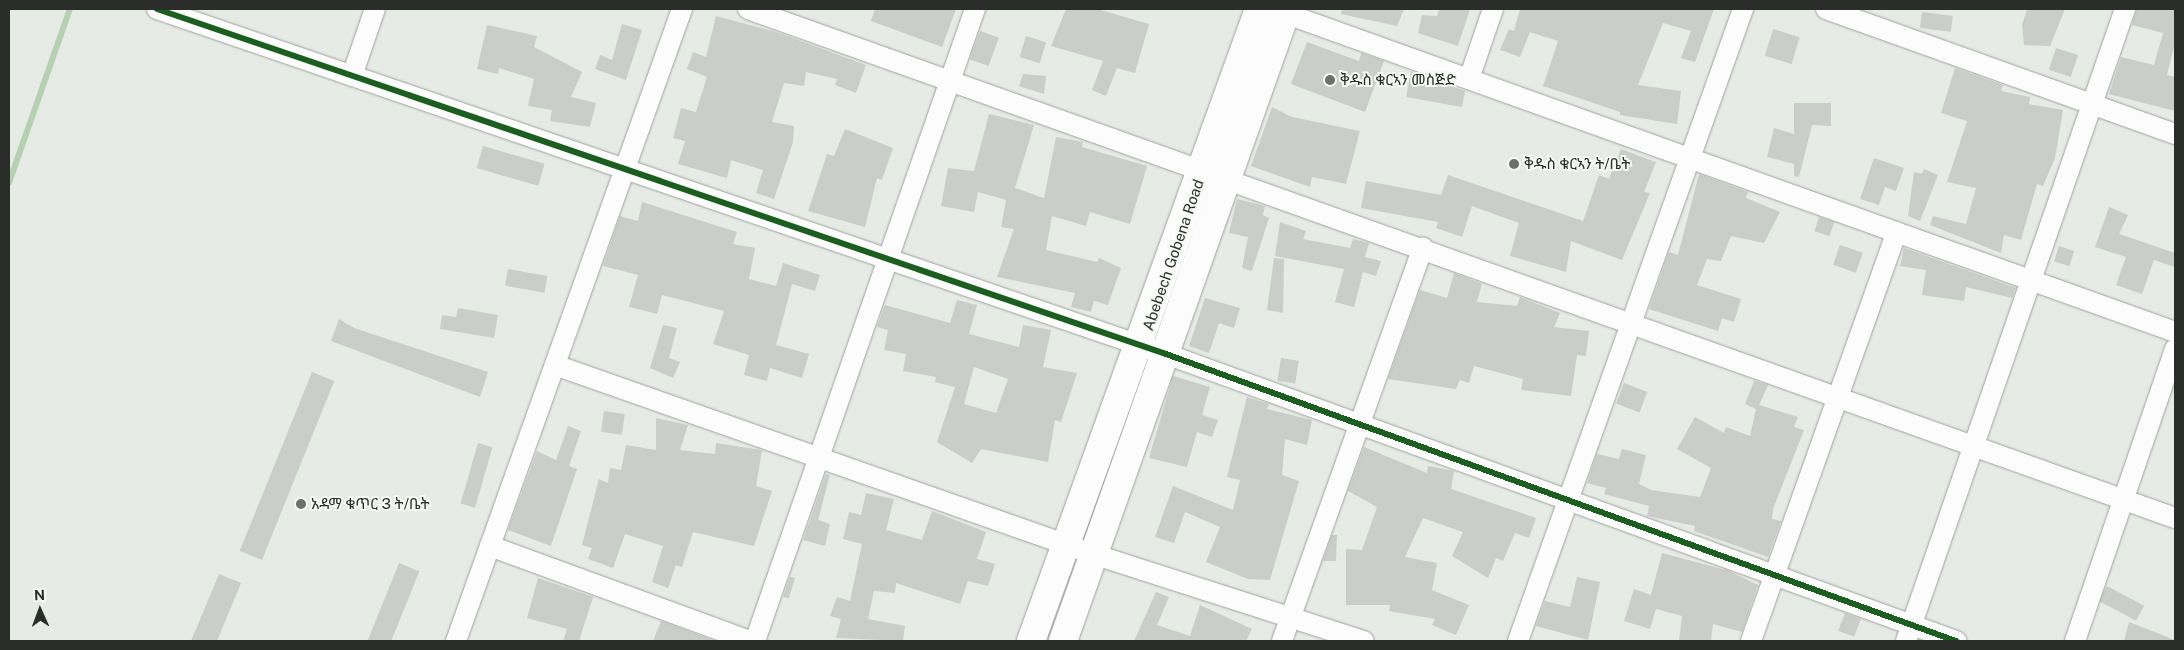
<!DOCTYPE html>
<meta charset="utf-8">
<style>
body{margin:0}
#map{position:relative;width:2184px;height:650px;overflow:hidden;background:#e7ebe6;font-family:"Public Sans","Noto Sans Ethiopic",sans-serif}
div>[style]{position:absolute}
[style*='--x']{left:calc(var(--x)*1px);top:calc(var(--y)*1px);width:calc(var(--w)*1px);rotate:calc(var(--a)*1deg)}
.stream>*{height:5.5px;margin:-2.75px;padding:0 2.75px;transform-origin:2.75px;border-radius:2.75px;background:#b6d1b2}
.building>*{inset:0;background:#cacdc9;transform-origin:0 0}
.roads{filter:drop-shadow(0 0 1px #9fa29e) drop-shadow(0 0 1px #9fa29e)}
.street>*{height:20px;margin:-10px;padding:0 10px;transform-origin:10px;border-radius:10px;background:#fbfcfb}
.secondary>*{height:28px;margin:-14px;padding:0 14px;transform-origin:14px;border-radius:14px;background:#fbfcfb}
.cycleway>*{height:6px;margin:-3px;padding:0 3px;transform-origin:3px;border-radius:3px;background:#1b5e20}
.dots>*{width:14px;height:14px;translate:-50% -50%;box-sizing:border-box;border:2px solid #f4faf2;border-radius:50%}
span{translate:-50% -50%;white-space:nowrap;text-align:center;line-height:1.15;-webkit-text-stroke:4px #f4faf2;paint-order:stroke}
.poi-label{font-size:15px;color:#2b2d2b}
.left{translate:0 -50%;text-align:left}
.street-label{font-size:15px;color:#2b2d2b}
.frame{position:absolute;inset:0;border:10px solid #2b2d2b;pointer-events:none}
.north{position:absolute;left:15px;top:585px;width:50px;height:50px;-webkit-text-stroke:4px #f4faf2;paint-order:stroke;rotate:358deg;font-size:14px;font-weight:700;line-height:20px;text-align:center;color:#2b2d2b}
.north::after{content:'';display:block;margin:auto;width:18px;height:22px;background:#2b2d2b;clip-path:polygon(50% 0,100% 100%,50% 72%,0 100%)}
</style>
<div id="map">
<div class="stream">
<div style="--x:9;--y:183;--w:184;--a:-70.7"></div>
</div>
<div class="building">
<div style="clip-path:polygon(875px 9px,956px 9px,942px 47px,871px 21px)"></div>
<div style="clip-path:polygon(1066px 9px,1097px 9px,1149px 24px,1135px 73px,1117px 68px,1106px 96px,1092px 90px,1103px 61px,1051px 46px)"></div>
<div style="clip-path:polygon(1342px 9px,1404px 9px,1397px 26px,1341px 14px)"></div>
<div style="clip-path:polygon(1439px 9px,1470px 9px,1458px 46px,1418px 33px,1422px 15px,1437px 16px)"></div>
<div style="clip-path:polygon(1520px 9px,1714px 9px,1695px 62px,1681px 58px,1691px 31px,1663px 23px,1638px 85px,1681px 91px,1677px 124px,1620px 115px,1620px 112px,1543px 86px,1558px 41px,1530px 32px,1520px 57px,1500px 50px,1509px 29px,1514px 31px)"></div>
<div style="clip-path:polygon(2027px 9px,2065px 9px,2050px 46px,2024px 45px,2022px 25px)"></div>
<div style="clip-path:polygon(2137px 9px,2175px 9px,2175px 43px,2167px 75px,2175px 77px,2175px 111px,2109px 94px,2121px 57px,2154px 65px,2163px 33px,2132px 25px)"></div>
<div style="left:1922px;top:12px;width:31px;height:16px;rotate:7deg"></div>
<div style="clip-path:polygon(716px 16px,776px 32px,866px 65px,856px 93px,835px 85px,837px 79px,806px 72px,804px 86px,784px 83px,772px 122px,794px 126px,793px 142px,774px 199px,756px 193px,763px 170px,731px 160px,727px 178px,678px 164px,685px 141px,673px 138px,681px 108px,696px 112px,707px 77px,687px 69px,693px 52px,706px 57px)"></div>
<div style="clip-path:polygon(622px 24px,642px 30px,626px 80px,595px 69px,600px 55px,612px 60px)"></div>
<div style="clip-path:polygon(487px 25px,537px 36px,534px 47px,582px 72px,571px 97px,596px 103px,590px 127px,550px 121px,552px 110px,528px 106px,534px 79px,499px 68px,498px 74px,477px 69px)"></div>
<div style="left:1773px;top:29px;width:28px;height:28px;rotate:17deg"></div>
<div style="left:980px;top:31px;width:20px;height:30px;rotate:20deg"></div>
<div style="left:1026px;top:36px;width:21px;height:22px;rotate:17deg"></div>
<div style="clip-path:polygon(1307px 42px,1359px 61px,1361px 53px,1384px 61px,1365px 112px,1291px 84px)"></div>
<div style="left:2056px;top:48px;width:23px;height:23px;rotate:18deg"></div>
<div style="clip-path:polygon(1955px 68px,2003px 85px,2001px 91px,2030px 97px,2029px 104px,2063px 110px,2055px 158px,2043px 186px,2037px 184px,2021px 240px,2004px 235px,2001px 253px,1930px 225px,1933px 216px,1966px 224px,1976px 188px,1947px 182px,1967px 121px,1941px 113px)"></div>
<div style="clip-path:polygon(1411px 72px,1465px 91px,1462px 107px,1406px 97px)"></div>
<div style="clip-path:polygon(1023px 74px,1046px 76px,1044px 94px,1019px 86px)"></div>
<div style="clip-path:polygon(1794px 103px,1831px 103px,1831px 126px,1812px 125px,1799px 177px,1794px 176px,1794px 164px,1767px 157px,1774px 128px,1794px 134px)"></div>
<div style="clip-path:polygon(1272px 107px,1292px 117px,1360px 131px,1346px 184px,1312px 177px,1310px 187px,1251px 166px)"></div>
<div style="clip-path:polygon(989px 114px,1034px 125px,1015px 188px,1044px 198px,1056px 137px,1083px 142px,1082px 147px,1147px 166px,1130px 224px,1090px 212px,1086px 226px,1052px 216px,1046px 250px,1097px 262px,1099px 258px,1121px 268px,1108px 305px,1094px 301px,1091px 312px,1071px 307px,1075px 293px,997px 277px,1014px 229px,1001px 227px,1006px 200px,978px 192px,974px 212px,941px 206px,948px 168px,974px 171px)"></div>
<div style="clip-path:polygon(845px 129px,893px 148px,882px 180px,877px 178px,865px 227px,808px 211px,827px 154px,834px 156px)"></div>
<div style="left:483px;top:146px;width:64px;height:23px;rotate:16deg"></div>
<div style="clip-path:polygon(1621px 149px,1656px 162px,1644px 192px,1650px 193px,1622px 260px,1571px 241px,1566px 272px,1510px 256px,1519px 223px,1472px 206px,1462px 237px,1436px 228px,1438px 222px,1361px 208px,1366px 181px,1441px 195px,1448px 175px,1583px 221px,1599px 175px,1609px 179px)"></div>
<div style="clip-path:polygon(1874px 158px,1904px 168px,1896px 191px,1885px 187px,1879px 205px,1860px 199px)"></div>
<div style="clip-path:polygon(1924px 169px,1938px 175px,1920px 221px,1908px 216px,1914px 172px,1922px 174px)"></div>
<div style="clip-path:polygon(1699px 174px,1748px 192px,1746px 198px,1780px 212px,1764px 243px,1731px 236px,1721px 261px,1707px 259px,1697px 285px,1741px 299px,1734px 322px,1722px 318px,1718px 331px,1649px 309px,1669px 252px,1678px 255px)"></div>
<div style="clip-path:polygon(1237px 199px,1265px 206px,1263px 215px,1269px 218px,1252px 271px,1242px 268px,1248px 237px,1229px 233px)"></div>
<div style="clip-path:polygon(642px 202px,737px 232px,733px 244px,755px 248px,749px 279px,776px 286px,783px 263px,820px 275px,815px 291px,792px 284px,776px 345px,809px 354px,802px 378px,770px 368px,767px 381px,744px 375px,749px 355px,713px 344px,724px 311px,662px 295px,657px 314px,629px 307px,638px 275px,603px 266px,620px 216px,638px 221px)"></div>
<div style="clip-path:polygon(2109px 207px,2128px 215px,2119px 234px,2175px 253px,2175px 267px,2154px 260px,2142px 294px,2116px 285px,2126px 257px,2095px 247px)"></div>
<div style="left:1819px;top:217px;width:16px;height:15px;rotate:18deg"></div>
<div style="clip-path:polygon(1280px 222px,1306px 231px,1303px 239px,1350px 248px,1353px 239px,1369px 243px,1365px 257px,1381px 261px,1376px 276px,1363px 272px,1354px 307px,1335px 302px,1344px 269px,1275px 256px)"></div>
<div style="left:1840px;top:245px;width:24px;height:21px;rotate:19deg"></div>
<div style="left:2059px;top:246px;width:16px;height:16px;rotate:18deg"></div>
<div style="clip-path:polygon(1904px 248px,2016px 288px,2012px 298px,1966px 287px,1964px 301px,1922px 295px,1926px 270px,1900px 266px)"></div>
<div style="clip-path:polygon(1274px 258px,1284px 259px,1283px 313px,1267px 310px)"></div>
<div style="left:508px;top:269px;width:40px;height:17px;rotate:10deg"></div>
<div style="clip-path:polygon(1454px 273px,1482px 284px,1477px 302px,1517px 306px,1520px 297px,1560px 313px,1554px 327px,1589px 331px,1586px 356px,1577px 355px,1571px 396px,1521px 390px,1523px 379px,1474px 366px,1469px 383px,1460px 380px,1456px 389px,1388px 379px,1420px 290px,1447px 298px)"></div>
<div style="clip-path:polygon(1205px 298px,1240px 308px,1234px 328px,1219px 323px,1209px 353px,1189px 346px)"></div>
<div style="clip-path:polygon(evenodd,957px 300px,977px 305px,969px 334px,1019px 347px,1023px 325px,1051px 330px,1043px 367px,1077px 373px,1061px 422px,1055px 420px,1048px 462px,981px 449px,972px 463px,937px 442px,955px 387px,935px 382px,936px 377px,903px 371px,906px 354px,884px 350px,888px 330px,877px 327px,885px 305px,950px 323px,957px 300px,974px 367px,1008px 379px,996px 413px,964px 404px,974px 367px)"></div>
<div style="clip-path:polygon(458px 308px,498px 315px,494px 338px,440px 329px,442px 315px,456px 317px)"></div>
<div style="clip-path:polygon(339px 319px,354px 328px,488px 372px,480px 397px,331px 341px)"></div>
<div style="clip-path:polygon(663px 325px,677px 328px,669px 358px,680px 362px,673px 378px,650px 368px)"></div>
<div style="left:1281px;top:358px;width:18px;height:23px;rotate:9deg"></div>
<div style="left:312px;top:372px;width:24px;height:193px;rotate:22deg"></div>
<div style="clip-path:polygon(1173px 376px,1210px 387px,1202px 415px,1218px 420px,1212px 437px,1197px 432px,1187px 467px,1149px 458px)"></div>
<div style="clip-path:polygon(1754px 381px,1768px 385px,1759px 405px,1798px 417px,1794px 427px,1804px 430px,1773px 509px,1772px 519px,1781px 521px,1768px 557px,1694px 531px,1695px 526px,1647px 516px,1649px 506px,1604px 494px,1606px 488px,1587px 483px,1597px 454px,1619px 459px,1622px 449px,1646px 455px,1639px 484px,1651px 490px,1700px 497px,1711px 468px,1677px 449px,1695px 417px,1724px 433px,1726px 427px,1750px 436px,1756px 409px,1745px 404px)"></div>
<div style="left:1624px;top:383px;width:25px;height:22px;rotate:21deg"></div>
<div style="clip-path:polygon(1247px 397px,1269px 404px,1267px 409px,1312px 420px,1307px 445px,1285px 439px,1282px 475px,1299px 481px,1270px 580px,1248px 579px,1206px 562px,1220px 527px,1185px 512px,1174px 543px,1155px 537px,1173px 486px,1233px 510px,1240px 480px,1227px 477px)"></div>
<div style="left:604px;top:411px;width:21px;height:21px;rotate:8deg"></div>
<div style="clip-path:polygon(656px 418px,688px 425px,680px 450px,715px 454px,716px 443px,762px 450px,756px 486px,772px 491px,754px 546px,693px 532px,682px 567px,676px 565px,668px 588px,652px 582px,663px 546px,625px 534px,613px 568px,588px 559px,592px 548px,582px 545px,599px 479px,608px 483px,610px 468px,621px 470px,626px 445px,656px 450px)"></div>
<div style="clip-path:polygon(568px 426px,581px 431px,569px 466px,577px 469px,551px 546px,508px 530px,537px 451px,556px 460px)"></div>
<div style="left:478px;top:443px;width:15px;height:63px;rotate:16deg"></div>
<div style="clip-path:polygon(1364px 447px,1427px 473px,1428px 466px,1454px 471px,1451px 489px,1536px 518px,1529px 538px,1515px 533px,1503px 561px,1496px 558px,1488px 578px,1452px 556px,1463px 532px,1423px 518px,1405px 557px,1437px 563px,1432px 590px,1469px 605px,1456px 635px,1432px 625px,1435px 619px,1389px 611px,1390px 605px,1346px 605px,1346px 549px,1362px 550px,1377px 507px,1348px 491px)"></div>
<div style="clip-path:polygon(826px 474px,830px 475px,818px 520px,830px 524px,825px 546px,803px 540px)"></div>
<div style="clip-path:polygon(866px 493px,894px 499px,886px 530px,922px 540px,932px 511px,986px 532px,977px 559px,995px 564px,988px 586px,968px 581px,960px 604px,896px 583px,895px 593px,874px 591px,868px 619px,905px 626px,903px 641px,836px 638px,841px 619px,830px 616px,837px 597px,850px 601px,862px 544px,843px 539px,849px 512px,861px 515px)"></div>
<div style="clip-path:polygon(1332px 535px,1337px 535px,1336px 561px,1323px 561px)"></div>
<div style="clip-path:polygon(1662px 553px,1729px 571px,1758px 585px,1742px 632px,1713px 624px,1711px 641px,1679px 641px,1682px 616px,1656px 609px,1650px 629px,1624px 621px,1634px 589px,1651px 595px)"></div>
<div style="left:399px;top:563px;width:22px;height:84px;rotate:22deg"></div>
<div style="clip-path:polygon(219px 574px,241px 583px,217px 641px,191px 641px)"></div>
<div style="clip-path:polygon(790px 577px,795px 578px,789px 598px,783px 597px)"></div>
<div style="clip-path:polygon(1577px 577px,1600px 582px,1588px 640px,1536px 626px,1545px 601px,1570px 607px)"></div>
<div style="clip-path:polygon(538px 578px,593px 597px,579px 641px,563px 641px,567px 629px,527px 618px)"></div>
<div style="left:2107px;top:586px;width:42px;height:17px;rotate:28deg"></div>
<div style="clip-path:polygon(1156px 592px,1169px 597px,1157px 625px,1190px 636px,1200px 605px,1252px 629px,1246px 641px,1134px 641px)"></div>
<div style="left:1845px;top:613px;width:17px;height:19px;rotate:21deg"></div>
<div style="clip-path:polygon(661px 621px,712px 640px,712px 641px,653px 641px)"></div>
<div style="clip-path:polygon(2129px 622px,2175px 640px,2175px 641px,2124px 641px)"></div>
</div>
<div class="roads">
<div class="street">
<div style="--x:157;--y:9;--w:1066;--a:18.88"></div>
<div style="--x:1166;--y:354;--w:841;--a:19.97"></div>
<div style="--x:748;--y:9;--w:1515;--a:19.63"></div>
<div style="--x:1273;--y:9;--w:958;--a:19.7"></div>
<div style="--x:1826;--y:9;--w:371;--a:19.7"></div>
<div style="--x:352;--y:76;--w:71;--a:-71.1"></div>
<div style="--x:1469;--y:79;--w:74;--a:-71.1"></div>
<div style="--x:555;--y:365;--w:573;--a:19.35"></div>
<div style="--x:1096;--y:555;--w:281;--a:17.8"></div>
<div style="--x:490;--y:546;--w:276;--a:20.1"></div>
<div style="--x:456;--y:641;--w:671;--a:-70.32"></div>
<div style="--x:755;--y:641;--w:669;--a:-70.81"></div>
<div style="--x:1282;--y:641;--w:418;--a:-70.3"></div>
<div style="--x:1518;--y:641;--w:671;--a:-70.4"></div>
<div style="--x:1751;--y:641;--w:434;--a:-70.4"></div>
<div style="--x:1906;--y:641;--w:669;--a:-70.89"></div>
<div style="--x:2075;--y:641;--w:309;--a:-71.1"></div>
</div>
<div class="secondary">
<div style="--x:1031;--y:641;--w:672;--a:-70.16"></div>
<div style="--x:1063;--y:641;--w:671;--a:-70.48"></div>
</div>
</div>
<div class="cycleway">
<div style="--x:157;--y:9;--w:1066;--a:18.88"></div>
<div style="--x:1166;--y:354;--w:841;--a:19.97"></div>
</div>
<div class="dots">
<div style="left:1330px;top:80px;background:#6d706c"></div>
<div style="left:1514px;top:164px;background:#6d706c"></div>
<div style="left:301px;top:504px;background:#6d706c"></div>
</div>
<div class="poi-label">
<span class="left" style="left:1340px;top:80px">ቅዱስ ቁርኣን መስጅድ</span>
<span class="left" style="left:1524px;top:164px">ቅዱስ ቁርኣን ት/ቤት</span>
<span class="left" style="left:311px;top:504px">አዳማ ቁጥር 3 ት/ቤት</span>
</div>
<div class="street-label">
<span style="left:1173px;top:255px;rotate:-71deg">Abebech Gobena Road</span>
</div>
<div class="frame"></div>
<div class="north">N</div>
</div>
